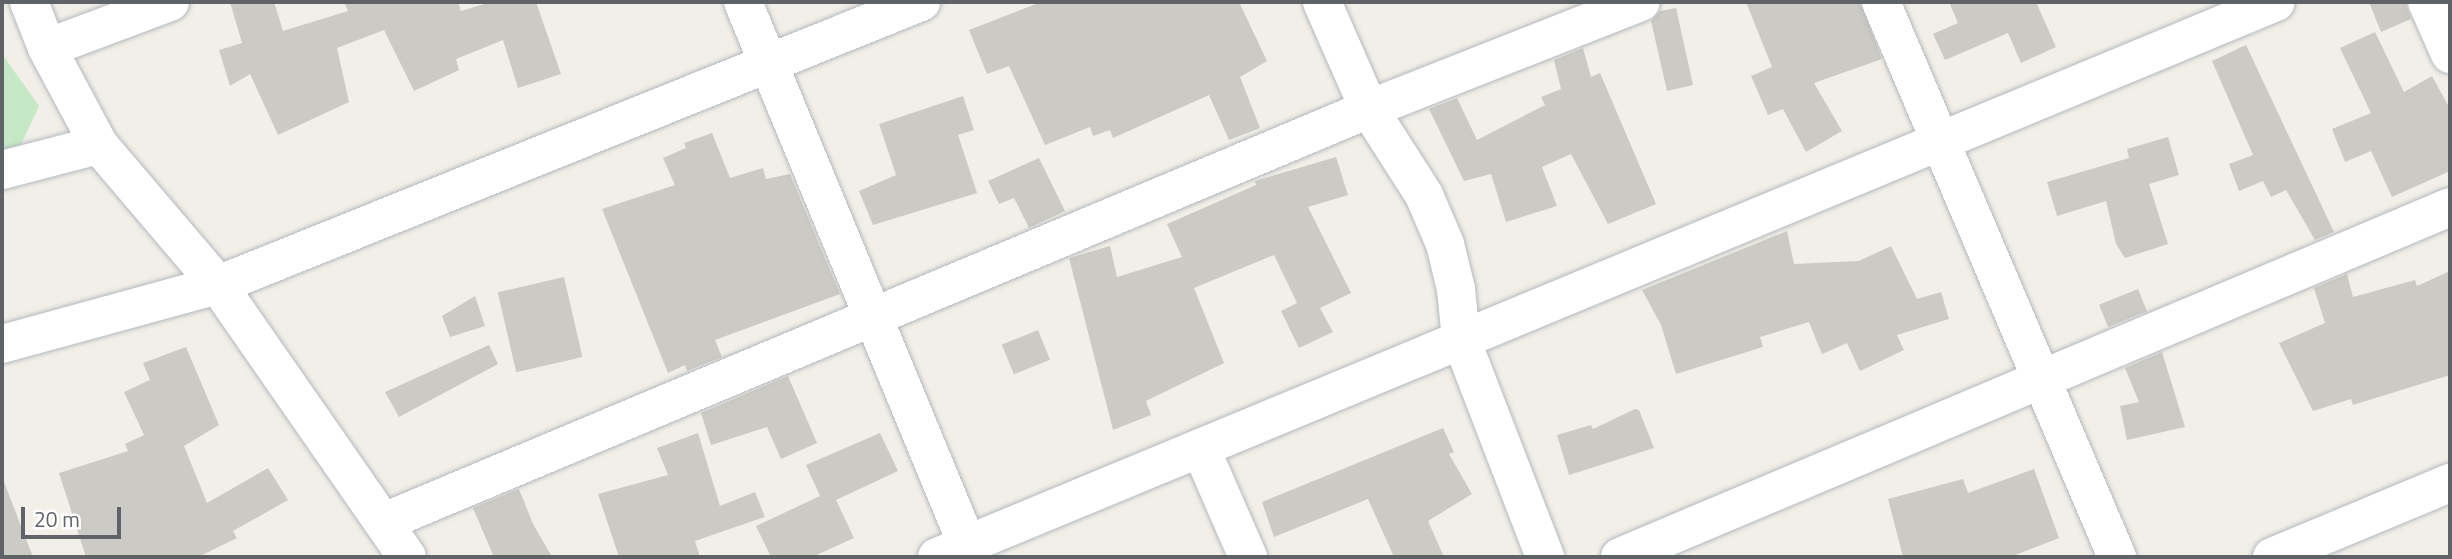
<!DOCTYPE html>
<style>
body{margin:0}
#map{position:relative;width:2452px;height:559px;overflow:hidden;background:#f1efe8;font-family:"Titillium Web",sans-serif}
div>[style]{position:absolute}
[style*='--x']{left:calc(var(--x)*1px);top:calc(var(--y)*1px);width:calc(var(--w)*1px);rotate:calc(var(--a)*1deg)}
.green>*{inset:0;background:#c5e8c5}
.building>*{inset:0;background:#cccac5;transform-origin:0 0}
.roads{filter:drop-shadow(0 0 2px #b5b8bc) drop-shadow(0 0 2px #b5b8bc)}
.minor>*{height:38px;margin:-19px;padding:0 19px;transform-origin:19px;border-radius:19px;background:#fff}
span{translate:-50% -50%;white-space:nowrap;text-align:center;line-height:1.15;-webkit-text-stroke:5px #fff;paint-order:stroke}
.frame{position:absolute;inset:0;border:4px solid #5f6368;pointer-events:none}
.scale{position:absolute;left:21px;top:507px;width:100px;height:32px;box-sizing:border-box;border:4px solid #5f6368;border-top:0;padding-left:9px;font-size:21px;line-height:24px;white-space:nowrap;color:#5f6368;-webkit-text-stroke:5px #fff;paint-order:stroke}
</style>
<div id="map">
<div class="green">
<div style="clip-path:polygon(2px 54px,39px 106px,17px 153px,2px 155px)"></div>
</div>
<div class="building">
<div style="clip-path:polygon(230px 2px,274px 2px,283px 31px,348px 11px,344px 2px,458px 2px,461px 11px,491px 2px,536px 2px,561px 74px,518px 88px,503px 40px,456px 59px,459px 70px,414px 91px,384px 30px,337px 48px,349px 102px,278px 135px,250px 74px,230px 86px,219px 50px,242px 43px)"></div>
<div style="clip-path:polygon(1041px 2px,1239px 2px,1267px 61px,1240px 77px,1260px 128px,1229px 140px,1209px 95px,1113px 138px,1110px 130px,1093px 136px,1090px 127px,1045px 145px,1009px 66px,987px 74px,969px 30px)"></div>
<div style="clip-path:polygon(1746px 2px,1860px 2px,1882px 59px,1814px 83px,1842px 131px,1806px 152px,1783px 109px,1768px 115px,1751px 76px,1772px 67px)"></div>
<div style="clip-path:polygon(1949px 2px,2036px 2px,2056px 47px,2021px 63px,2008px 33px,1945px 60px,1933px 34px,1958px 23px)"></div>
<div style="clip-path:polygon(2369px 2px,2405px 2px,2411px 19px,2381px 32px)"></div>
<div style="clip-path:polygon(1676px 8px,1693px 85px,1667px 91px,1651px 21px,1660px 11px)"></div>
<div style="clip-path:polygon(2375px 32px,2404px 92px,2432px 76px,2450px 109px,2450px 171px,2392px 197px,2371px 151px,2345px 162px,2332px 129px,2371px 113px,2340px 48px)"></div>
<div style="clip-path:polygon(2246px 45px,2334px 232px,2315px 240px,2286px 190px,2271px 197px,2263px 181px,2239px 191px,2229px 164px,2253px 155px,2212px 61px)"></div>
<div style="clip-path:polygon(1583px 48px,1591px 77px,1600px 73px,1656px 204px,1608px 224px,1571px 154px,1542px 167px,1557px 206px,1506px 222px,1491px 174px,1464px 181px,1429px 109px,1457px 98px,1477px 140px,1545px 105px,1541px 97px,1561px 89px,1554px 60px)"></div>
<div style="clip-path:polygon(963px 96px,974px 130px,958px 135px,977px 193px,873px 225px,859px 191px,896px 175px,879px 124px)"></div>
<div style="clip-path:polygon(712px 133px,730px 178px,763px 168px,766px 179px,790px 174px,840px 294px,715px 340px,722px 357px,687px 371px,685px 365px,668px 373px,602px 209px,675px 185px,663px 158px,686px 148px,684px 143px)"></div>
<div style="clip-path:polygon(2168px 137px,2179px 175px,2149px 184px,2168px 244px,2125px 258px,2116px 244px,2106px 201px,2057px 216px,2047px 182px,2129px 158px,2127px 149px)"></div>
<div style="clip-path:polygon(1336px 157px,1348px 195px,1308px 207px,1351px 293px,1320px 308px,1333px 332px,1299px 348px,1281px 311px,1297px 303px,1274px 255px,1194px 288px,1224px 363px,1146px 401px,1151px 415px,1113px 430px,1069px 258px,1110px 246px,1117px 277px,1182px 257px,1167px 224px,1256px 185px,1255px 181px)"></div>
<div style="clip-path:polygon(1039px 158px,1065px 211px,1029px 228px,1014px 198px,999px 204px,988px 181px)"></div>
<div style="clip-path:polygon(1787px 231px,1794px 264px,1859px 261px,1891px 246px,1917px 299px,1941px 292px,1949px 319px,1897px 335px,1904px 350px,1860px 371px,1847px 343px,1822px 354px,1809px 322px,1760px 337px,1763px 347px,1676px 374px,1661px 325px,1642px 290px)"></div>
<div style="clip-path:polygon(2450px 271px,2450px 375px,2353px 405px,2351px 399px,2313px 411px,2279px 343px,2325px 323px,2314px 288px,2347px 274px,2353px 297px,2415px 280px,2417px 286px)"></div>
<div style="left:564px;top:277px;width:82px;height:68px;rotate:77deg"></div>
<div style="left:2138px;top:289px;width:24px;height:42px;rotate:68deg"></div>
<div style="clip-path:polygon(475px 296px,485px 326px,450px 337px,442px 316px)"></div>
<div style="left:1038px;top:330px;width:32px;height:39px;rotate:68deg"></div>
<div style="clip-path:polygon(489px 345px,498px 364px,399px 417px,385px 392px)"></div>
<div style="clip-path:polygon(186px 347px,219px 425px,184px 446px,207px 503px,268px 468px,288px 500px,233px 531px,237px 538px,198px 557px,86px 557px,59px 473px,128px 451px,125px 444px,144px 435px,124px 392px,150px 380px,143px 363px)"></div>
<div style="clip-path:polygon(2162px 352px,2185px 427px,2127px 440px,2120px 406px,2139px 402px,2125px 368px)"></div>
<div style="clip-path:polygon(788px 376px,817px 443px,781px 459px,767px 427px,711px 445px,701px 413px)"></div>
<div style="clip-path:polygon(1635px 409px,1639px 410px,1654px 448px,1569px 475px,1557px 435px,1591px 425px,1593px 429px)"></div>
<div style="clip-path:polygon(1443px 428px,1454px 452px,1449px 454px,1472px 494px,1428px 521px,1444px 557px,1394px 557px,1368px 499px,1274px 537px,1262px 502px)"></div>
<div style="clip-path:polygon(698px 433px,720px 506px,755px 492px,765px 517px,695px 541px,700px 557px,619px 557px,598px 494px,668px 475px,657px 448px)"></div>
<div style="clip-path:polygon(880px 433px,898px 471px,836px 500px,854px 538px,812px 557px,771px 557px,756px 526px,820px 496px,806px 465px)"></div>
<div style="clip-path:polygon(2034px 469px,2059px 538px,2010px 557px,1903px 557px,1888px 499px,1963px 479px,1968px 493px)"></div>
<div style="clip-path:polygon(2px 482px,4px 482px,33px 557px,2px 557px)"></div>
<div style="clip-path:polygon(519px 489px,533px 524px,552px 557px,494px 557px,473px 508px)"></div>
</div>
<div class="roads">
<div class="minor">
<div style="--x:29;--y:2;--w:49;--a:68.6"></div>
<div style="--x:170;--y:2;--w:131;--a:159.5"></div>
<div style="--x:47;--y:48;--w:110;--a:61.8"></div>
<div style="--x:99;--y:145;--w:184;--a:49.6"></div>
<div style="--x:218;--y:285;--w:331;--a:55.2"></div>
<div style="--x:743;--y:2;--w:586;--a:67.55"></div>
<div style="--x:1322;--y:2;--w:117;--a:66.3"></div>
<div style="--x:1369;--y:109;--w:102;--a:57.4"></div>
<div style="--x:1424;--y:195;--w:53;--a:66.8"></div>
<div style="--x:1445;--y:244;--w:46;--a:76.3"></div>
<div style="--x:1456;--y:289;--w:50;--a:84.3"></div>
<div style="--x:1461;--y:339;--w:234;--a:68.9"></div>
<div style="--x:1881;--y:2;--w:603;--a:66.96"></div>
<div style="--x:2427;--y:2;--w:57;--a:66.1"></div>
<div style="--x:2;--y:170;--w:100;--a:-14.5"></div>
<div style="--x:2;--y:344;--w:224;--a:-15.3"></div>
<div style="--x:218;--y:285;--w:758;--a:-21.93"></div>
<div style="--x:1201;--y:449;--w:118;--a:66.5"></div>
<div style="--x:384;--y:522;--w:1068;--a:-22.75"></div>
<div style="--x:1369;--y:109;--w:292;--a:-21.5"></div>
<div style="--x:937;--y:557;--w:1449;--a:-22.51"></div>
<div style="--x:1620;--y:557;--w:901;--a:-22.86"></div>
<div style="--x:2272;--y:557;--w:193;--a:-22.6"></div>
</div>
</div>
<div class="frame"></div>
<div class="scale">20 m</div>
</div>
